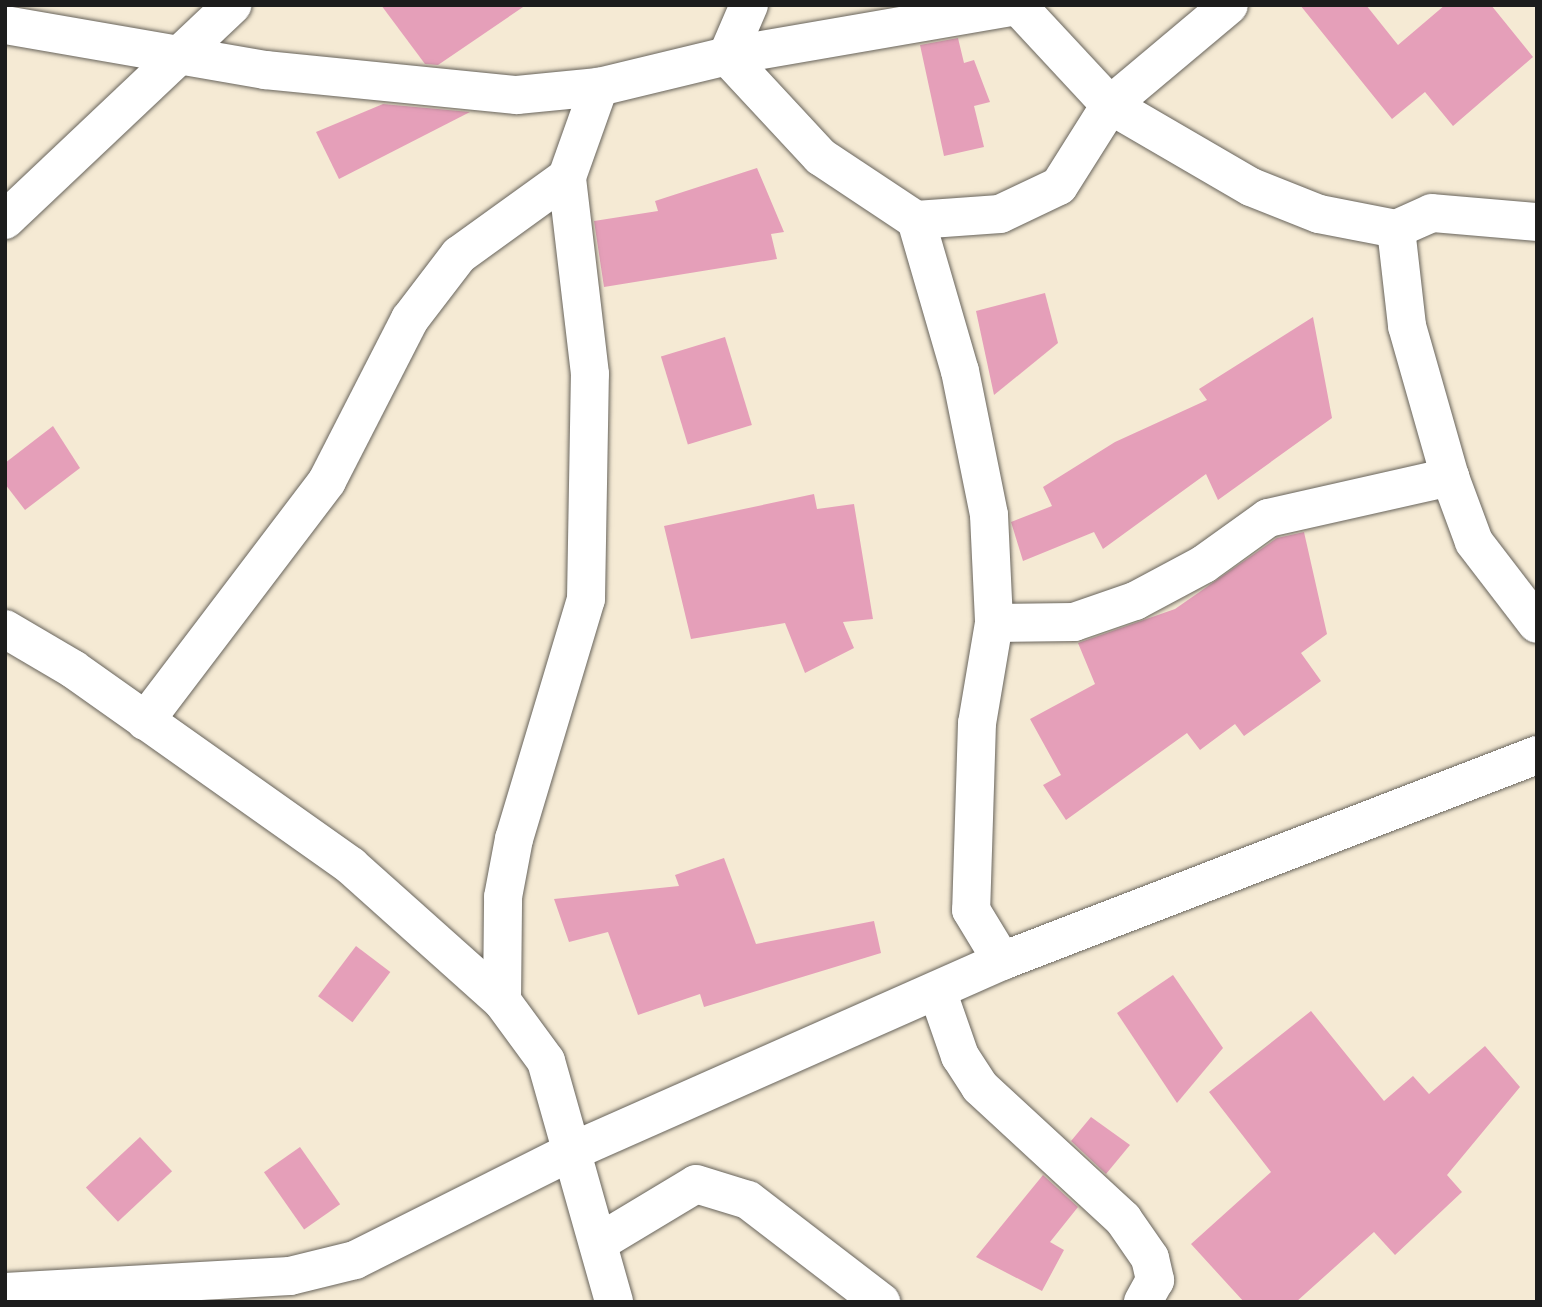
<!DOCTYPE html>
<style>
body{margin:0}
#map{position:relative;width:1542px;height:1307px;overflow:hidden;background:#f5ead4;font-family:Kalam,sans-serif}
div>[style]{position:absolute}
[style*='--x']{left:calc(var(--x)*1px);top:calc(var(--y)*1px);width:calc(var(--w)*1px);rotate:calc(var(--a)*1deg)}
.building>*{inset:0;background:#e59fb9;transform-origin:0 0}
.roads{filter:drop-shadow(0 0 2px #68645c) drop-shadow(0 0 2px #68645c)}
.street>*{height:38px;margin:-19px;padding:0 19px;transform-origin:19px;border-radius:19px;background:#fff}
span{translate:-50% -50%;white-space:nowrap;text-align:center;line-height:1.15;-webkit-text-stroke:7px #fdfcf7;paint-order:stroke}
.frame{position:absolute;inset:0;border:7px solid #1c1c1c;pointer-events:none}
</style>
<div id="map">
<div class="building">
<div style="clip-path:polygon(381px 5px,526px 5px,438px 65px,425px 64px)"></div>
<div style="clip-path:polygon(1300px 5px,1366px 5px,1398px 45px,1445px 5px,1491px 5px,1533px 57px,1453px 126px,1425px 92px,1392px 119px)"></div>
<div style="clip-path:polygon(958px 38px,964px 63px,974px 60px,990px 102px,974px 106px,984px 147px,944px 156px,920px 45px)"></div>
<div style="clip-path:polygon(383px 104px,470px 112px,339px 179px,316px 132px)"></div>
<div style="clip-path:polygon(757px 168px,784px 232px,771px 234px,777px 259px,604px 287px,594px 221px,658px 211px,655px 201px)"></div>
<div style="clip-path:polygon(1045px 293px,1058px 343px,994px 395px,976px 311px)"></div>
<div style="clip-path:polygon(1313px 317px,1332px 418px,1218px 500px,1206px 474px,1103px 549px,1094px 532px,1023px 561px,1011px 522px,1052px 506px,1043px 487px,1115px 442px,1207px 400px,1199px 389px)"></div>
<div style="left:725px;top:337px;width:92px;height:67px;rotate:73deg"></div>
<div style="clip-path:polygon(53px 426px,80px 468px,25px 510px,5px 484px,5px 463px)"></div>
<div style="clip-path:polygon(814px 494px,817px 509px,854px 504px,873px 619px,843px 622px,854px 648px,805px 673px,785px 623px,691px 639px,664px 526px)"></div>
<div style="clip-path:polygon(1304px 532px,1327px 634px,1301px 653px,1321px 681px,1244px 736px,1235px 724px,1200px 750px,1187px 733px,1066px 820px,1043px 785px,1061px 775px,1030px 719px,1095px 684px,1078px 643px,1175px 609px,1277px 538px)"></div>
<div style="clip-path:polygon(724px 858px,756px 944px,874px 921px,881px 953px,704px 1007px,700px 994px,638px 1015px,608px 932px,569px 942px,554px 899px,679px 886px,675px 875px)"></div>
<div style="left:356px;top:946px;width:43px;height:63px;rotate:37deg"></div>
<div style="clip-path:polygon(1173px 975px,1223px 1048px,1177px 1103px,1117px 1013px)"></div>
<div style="clip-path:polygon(1311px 1011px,1384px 1101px,1413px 1076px,1429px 1094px,1485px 1046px,1520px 1087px,1447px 1175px,1462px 1192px,1395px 1255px,1374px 1232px,1296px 1302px,1244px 1302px,1191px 1244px,1271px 1172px,1209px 1092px)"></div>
<div style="clip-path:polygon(1091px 1117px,1130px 1145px,1106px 1174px,1071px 1141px)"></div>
<div style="left:140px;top:1137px;width:47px;height:74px;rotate:47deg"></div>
<div style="left:300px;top:1147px;width:70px;height:44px;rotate:55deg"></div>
<div style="clip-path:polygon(1043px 1175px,1078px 1207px,1050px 1242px,1064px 1250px,1042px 1291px,976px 1257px)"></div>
</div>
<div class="roads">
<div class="street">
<div style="--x:749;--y:5;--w:56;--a:113.3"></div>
<div style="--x:727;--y:56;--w:138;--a:47.1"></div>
<div style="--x:821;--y:157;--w:114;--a:33.6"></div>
<div style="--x:916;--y:220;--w:157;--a:73.8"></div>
<div style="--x:960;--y:371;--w:147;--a:78.6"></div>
<div style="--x:989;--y:515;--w:108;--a:87.3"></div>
<div style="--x:994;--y:623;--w:101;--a:99.6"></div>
<div style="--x:977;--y:723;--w:187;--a:91.8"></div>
<div style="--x:971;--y:910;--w:60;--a:58.7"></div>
<div style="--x:1017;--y:5;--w:137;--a:47.1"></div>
<div style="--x:1110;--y:105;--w:163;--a:30.2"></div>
<div style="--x:1251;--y:187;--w:73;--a:21.7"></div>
<div style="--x:1319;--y:214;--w:78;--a:11"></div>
<div style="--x:1396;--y:229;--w:39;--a:-24"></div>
<div style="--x:1432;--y:213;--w:105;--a:4.9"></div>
<div style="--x:5;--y:25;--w:264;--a:9.8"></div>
<div style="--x:265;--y:70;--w:253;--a:5.7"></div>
<div style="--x:517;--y:95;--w:82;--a:-5.6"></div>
<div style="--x:599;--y:87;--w:132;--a:-13.6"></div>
<div style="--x:727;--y:56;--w:294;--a:-9.8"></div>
<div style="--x:5;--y:220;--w:313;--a:-43.4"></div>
<div style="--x:916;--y:220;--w:84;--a:-4.1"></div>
<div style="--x:1000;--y:214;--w:65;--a:-25.4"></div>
<div style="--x:1059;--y:186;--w:96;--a:-57.8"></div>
<div style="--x:1110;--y:105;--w:155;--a:-40"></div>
<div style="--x:1396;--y:229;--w:98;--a:83.5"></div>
<div style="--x:1407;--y:326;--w:157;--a:74.1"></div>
<div style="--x:1450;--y:477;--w:69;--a:69.7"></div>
<div style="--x:1474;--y:542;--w:103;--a:52.5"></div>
<div style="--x:994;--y:623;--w:80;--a:-0.7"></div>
<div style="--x:1074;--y:622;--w:65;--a:-19"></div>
<div style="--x:1135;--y:601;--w:78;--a:-28.2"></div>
<div style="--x:1204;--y:564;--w:79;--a:-35.7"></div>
<div style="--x:1268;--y:518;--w:187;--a:-12.7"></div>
<div style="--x:5;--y:629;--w:79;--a:30.5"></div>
<div style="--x:73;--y:669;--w:341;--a:35.3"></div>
<div style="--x:351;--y:866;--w:203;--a:41.8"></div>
<div style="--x:502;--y:1001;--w:74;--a:53.7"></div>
<div style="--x:546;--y:1061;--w:250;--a:74.2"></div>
<div style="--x:145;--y:721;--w:301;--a:-52.8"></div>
<div style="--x:327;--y:481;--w:182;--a:-62.9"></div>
<div style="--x:410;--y:319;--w:81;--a:-52.6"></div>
<div style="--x:459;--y:255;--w:133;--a:-35.8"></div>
<div style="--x:567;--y:177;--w:96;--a:-70.4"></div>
<div style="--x:938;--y:993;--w:67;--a:70.8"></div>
<div style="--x:960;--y:1056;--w:37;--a:57"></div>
<div style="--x:980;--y:1087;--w:195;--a:42.7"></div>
<div style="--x:1123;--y:1219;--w:47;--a:55.3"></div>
<div style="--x:1150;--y:1258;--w:23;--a:77"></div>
<div style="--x:1155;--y:1280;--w:25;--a:119"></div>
<div style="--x:502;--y:1001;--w:104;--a:-89.4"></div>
<div style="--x:503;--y:897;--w:59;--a:-79.3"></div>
<div style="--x:514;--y:839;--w:251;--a:-73.3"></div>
<div style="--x:586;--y:599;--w:225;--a:-89"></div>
<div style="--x:590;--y:374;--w:198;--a:-96.7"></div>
<div style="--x:598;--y:1243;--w:114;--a:-31"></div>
<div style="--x:696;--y:1184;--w:54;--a:17.1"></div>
<div style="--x:748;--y:1200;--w:168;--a:37.5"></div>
<div style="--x:5;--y:1292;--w:285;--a:-3.2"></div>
<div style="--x:290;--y:1276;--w:67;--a:-13.8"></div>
<div style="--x:355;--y:1260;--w:244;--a:-26.6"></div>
<div style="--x:573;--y:1151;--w:469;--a:-23.9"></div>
<div style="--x:1002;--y:961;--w:573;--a:-21.06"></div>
</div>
</div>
<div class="frame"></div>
</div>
